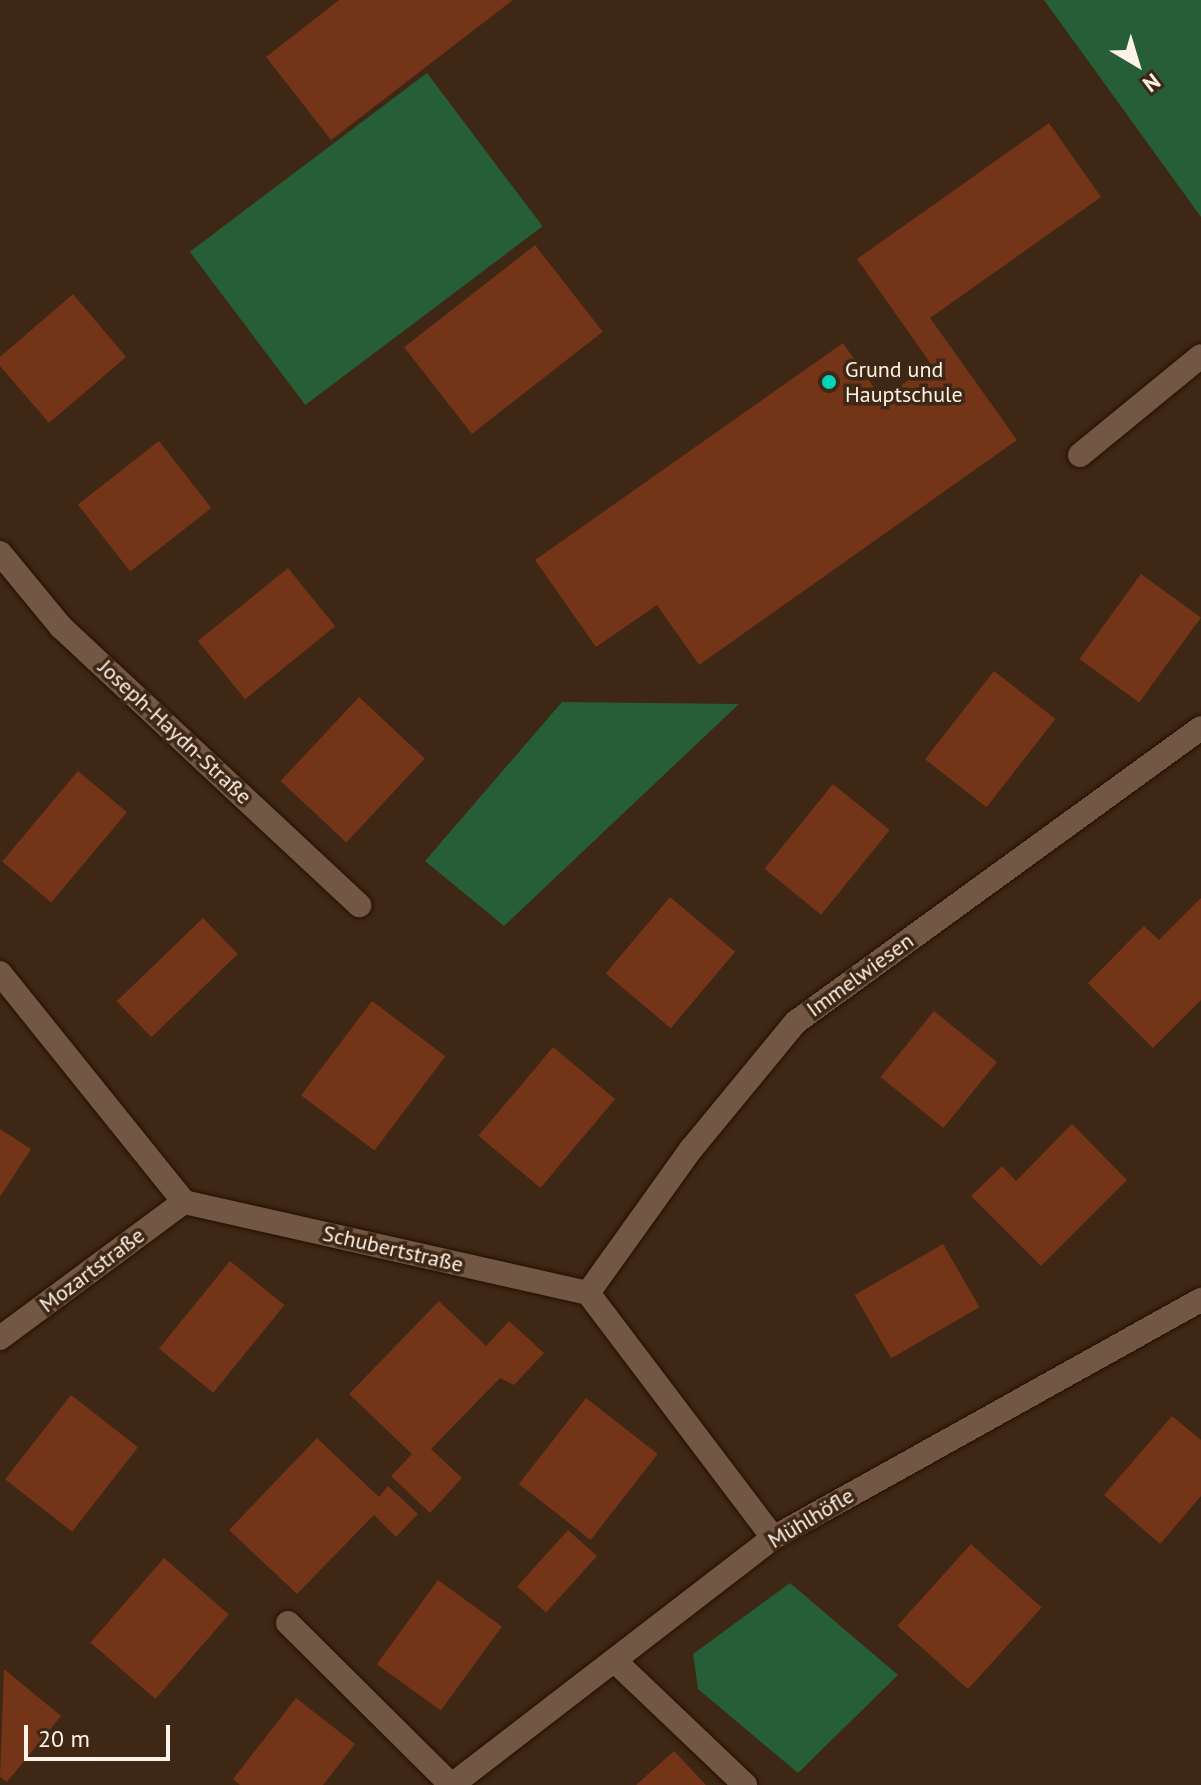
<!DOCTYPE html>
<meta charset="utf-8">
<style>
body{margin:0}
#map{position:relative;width:1201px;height:1785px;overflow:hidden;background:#3e2714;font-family:"PT Sans",sans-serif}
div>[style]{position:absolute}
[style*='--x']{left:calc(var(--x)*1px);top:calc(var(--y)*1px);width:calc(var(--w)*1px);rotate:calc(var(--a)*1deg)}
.green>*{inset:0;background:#265e38;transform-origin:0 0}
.building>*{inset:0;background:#743417;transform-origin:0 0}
.roads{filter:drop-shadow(0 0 2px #240f00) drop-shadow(0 0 2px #240f00)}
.minor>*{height:24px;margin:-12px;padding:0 12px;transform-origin:12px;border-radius:12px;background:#725744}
.dots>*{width:22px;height:22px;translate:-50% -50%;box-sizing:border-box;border:4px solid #3e2714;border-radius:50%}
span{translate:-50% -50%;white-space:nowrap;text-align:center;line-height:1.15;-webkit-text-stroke:7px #3e2714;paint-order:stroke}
.poi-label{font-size:22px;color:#fff2e9}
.left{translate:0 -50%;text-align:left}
.street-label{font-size:22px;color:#fff2e9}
.north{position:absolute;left:1097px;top:24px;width:80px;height:80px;-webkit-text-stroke:6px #3e2714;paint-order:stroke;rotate:142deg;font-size:22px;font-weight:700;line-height:32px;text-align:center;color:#fff2e9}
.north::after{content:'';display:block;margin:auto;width:28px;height:36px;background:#fff2e9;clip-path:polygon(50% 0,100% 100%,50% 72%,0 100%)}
.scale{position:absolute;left:24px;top:1725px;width:146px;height:36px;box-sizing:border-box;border:4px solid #fff2e9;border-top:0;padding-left:10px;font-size:24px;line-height:28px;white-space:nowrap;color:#fff2e9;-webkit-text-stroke:6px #3e2714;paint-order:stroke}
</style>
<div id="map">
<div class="green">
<div style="clip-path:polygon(1044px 0,1201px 0,1201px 217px)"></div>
<div style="left:427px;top:73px;width:192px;height:297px;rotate:53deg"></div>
<div style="clip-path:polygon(562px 702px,739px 704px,504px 926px,425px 861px)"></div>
<div style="clip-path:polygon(790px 1583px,898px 1675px,798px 1773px,698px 1689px,693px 1654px)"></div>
</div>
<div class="building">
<div style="clip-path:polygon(339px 0,513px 0,331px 140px,266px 57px)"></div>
<div style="clip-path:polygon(1049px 123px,1101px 197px,930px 318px,1017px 440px,699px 665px,657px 605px,596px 647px,535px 560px,843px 343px,882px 399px,931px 364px,857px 259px)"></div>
<div style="left:535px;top:245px;width:110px;height:166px;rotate:52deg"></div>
<div style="clip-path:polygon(73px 294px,126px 357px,49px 423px,0 366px,0 357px)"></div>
<div style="left:159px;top:441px;width:85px;height:103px;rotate:52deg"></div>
<div style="left:288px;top:568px;width:75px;height:116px;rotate:51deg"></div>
<div style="left:1141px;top:574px;width:74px;height:105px;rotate:36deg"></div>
<div style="left:994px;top:671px;width:78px;height:112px;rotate:38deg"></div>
<div style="left:359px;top:697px;width:90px;height:115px;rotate:43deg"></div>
<div style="left:78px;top:771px;width:64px;height:118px;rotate:40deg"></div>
<div style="left:833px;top:784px;width:73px;height:109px;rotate:39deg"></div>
<div style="left:670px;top:897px;width:85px;height:100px;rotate:40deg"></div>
<div style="clip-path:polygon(1201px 898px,1201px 1000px,1153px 1048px,1088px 983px,1144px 926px,1159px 940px)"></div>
<div style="left:203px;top:918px;width:50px;height:120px;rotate:46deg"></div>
<div style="left:372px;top:1001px;width:92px;height:118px;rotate:37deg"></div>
<div style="left:934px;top:1011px;width:81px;height:85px;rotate:39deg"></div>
<div style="left:553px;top:1047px;width:81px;height:116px;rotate:40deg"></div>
<div style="clip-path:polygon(1072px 1124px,1127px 1180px,1041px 1266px,971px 1196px,1002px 1166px,1016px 1181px)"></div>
<div style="clip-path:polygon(0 1129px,31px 1149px,0 1197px)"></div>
<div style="left:943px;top:1244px;width:73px;height:102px;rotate:60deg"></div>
<div style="left:230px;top:1261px;width:70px;height:113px;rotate:39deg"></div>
<div style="clip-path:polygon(439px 1301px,486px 1346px,509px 1321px,544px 1353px,514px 1385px,500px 1378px,431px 1449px,462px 1478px,430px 1513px,391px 1476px,412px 1454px,349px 1394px)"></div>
<div style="left:71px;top:1395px;width:85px;height:107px;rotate:38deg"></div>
<div style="left:586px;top:1398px;width:91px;height:109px;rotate:38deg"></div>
<div style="clip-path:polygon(1172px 1416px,1201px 1440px,1201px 1496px,1160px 1544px,1104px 1495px)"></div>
<div style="clip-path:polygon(317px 1438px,379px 1497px,388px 1486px,418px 1514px,396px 1537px,374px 1515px,297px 1594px,229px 1530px)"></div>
<div style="left:568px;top:1530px;width:39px;height:76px;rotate:42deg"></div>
<div style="left:971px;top:1544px;width:95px;height:110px;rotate:42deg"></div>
<div style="left:164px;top:1558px;width:86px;height:112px;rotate:41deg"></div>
<div style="left:438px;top:1580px;width:79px;height:104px;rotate:36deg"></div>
<div style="clip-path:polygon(4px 1669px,61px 1716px,7px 1782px,0 1777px)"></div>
<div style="clip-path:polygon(296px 1698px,355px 1744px,323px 1785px,240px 1785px,233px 1779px)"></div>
<div style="clip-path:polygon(674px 1751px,706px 1785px,636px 1785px)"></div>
</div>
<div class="roads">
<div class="minor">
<div style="--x:1080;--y:455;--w:156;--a:-39.3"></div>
<div style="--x:0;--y:553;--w:96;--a:50.5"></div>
<div style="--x:61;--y:627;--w:408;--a:43"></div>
<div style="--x:0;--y:973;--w:294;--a:51.2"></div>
<div style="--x:184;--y:1202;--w:414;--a:12.7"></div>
<div style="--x:588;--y:1293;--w:307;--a:52.9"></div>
<div style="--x:588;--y:1293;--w:178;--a:-54.4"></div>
<div style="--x:692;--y:1148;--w:163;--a:-50.5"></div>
<div style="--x:796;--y:1022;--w:500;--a:-35.98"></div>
<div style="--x:0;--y:1338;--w:229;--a:-36.5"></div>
<div style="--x:288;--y:1623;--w:230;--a:44.8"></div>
<div style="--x:617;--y:1663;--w:177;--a:43.6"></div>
<div style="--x:452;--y:1785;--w:405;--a:-37.6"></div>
<div style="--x:773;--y:1538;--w:490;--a:-29.1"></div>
</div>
</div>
<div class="dots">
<div style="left:829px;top:382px;background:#01d5b7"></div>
</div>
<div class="poi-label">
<span class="left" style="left:845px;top:382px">Grund und<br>Hauptschule</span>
</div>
<div class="street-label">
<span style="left:175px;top:732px;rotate:43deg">Joseph-Haydn-Straße</span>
<span style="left:860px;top:975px;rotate:-36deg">Immelwiesen</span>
<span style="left:393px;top:1249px;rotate:13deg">Schubertstraße</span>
<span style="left:92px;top:1270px;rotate:-37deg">Mozartstraße</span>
<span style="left:811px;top:1518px;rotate:-31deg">Mühlhöfle</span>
</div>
<div class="north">N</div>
<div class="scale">20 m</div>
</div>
